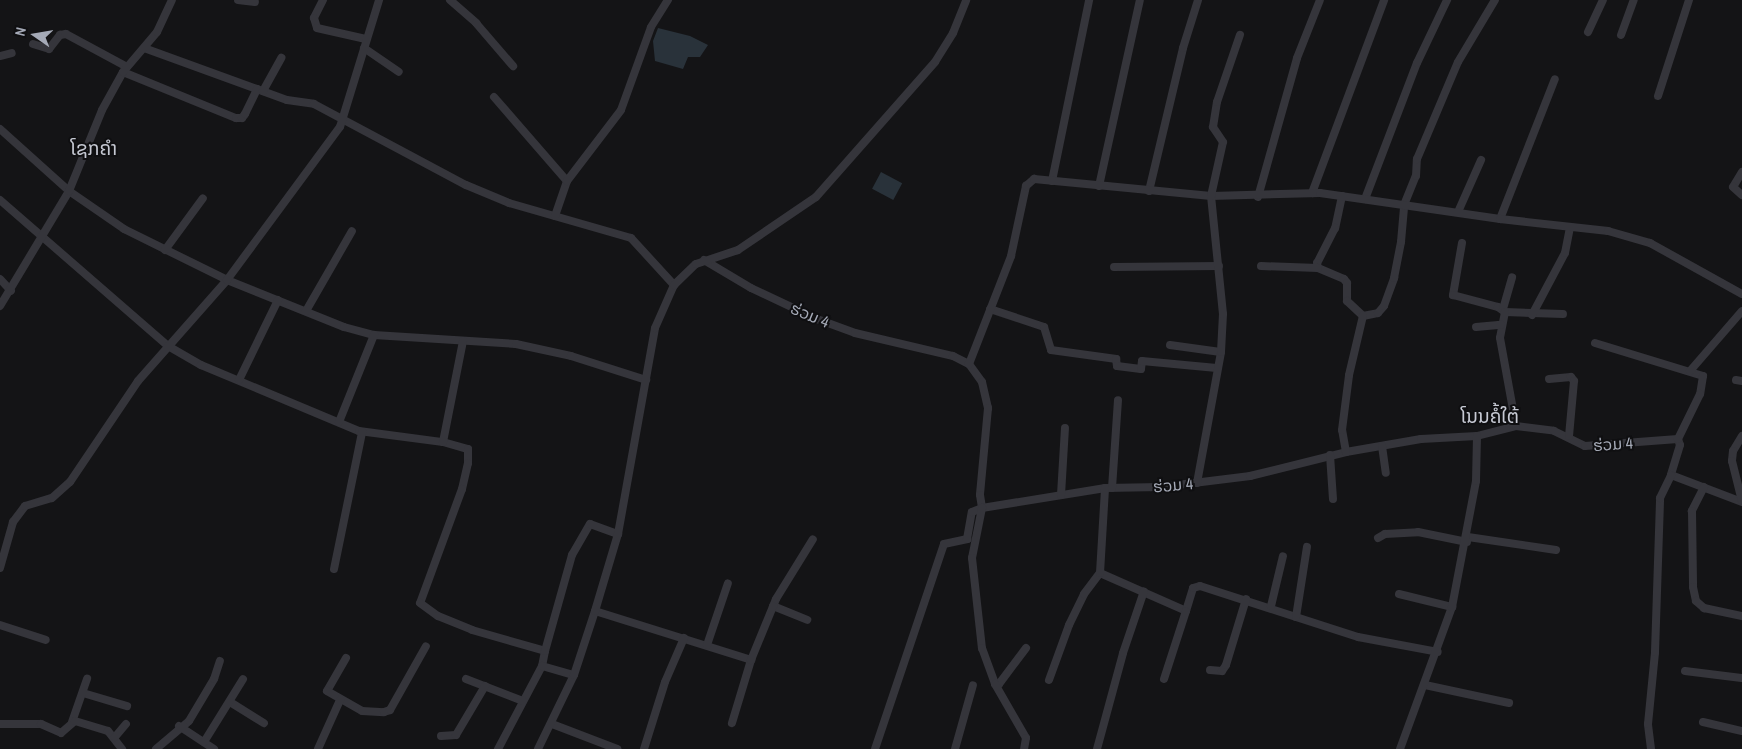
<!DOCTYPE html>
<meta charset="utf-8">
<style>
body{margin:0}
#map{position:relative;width:1742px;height:749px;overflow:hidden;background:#141416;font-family:"Archivo Narrow","Noto Sans Lao",sans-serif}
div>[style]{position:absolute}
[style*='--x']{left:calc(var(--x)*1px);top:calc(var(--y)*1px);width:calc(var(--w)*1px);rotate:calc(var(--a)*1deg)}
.water>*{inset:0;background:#29323a;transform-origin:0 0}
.street>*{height:8px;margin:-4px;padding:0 4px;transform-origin:4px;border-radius:4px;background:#35353b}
span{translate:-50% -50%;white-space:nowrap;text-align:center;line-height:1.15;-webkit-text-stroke:4px #0f0f11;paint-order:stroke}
.street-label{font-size:16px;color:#a5aab7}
.quarter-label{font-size:19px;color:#c6c9d3}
.north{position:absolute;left:10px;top:10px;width:50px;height:50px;-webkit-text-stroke:4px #0f0f11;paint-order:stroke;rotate:283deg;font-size:14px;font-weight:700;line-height:20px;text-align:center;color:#a5aab7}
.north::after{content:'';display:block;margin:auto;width:18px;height:22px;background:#a5aab7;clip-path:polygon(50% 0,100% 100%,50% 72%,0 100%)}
</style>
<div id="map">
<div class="water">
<div style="clip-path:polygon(658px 28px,690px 36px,708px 45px,700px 57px,688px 57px,683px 69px,655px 61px,653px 41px)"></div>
<div style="left:881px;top:172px;width:24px;height:19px;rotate:28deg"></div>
</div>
<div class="street">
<div style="--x:238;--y:0;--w:17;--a:7"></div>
<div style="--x:323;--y:0;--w:20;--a:117"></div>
<div style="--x:314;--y:18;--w:10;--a:73"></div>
<div style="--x:317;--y:28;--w:50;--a:12.7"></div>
<div style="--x:450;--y:0;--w:35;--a:41"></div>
<div style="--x:476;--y:23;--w:57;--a:49.3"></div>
<div style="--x:1588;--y:32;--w:35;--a:-65"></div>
<div style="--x:1621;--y:35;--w:37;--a:-70"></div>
<div style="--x:33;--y:44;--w:17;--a:17"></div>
<div style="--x:49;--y:49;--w:18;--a:-52"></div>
<div style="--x:60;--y:35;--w:6;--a:-9"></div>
<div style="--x:66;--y:34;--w:69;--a:28.4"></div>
<div style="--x:144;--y:48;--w:152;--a:20"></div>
<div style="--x:287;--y:100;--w:27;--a:8"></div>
<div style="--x:314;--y:104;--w:172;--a:28.1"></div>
<div style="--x:466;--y:185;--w:47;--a:22.7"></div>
<div style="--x:509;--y:203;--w:127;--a:16"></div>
<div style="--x:631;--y:238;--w:64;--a:47.5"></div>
<div style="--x:364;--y:48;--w:42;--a:34.4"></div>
<div style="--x:0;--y:56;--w:12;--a:-14"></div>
<div style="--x:123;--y:72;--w:122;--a:22.2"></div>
<div style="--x:236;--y:118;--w:6;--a:0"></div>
<div style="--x:242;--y:118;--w:5;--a:-53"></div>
<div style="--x:245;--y:114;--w:28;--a:-64"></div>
<div style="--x:263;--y:91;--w:38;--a:-61"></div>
<div style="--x:1658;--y:96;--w:101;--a:-72.1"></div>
<div style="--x:494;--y:97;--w:111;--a:49"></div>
<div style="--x:0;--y:129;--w:93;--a:41.9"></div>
<div style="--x:69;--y:191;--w:67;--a:34.6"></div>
<div style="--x:124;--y:229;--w:115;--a:26.3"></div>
<div style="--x:227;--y:280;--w:126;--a:21.9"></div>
<div style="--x:344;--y:327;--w:31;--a:15"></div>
<div style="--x:374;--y:335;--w:142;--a:3.6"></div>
<div style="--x:516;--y:344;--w:56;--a:12.3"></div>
<div style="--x:571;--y:356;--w:79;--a:17.7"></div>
<div style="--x:1742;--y:172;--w:17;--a:121"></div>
<div style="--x:1733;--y:187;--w:12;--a:42"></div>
<div style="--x:1052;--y:181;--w:185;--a:-78.4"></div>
<div style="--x:1099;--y:186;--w:190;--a:-77.6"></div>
<div style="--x:1149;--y:191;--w:147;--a:-76.6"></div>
<div style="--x:1183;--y:48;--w:50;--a:-72.6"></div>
<div style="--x:1312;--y:193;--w:206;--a:-69.5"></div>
<div style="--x:1342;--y:196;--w:33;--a:102"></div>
<div style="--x:1335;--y:228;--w:39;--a:117"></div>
<div style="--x:1317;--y:263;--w:5;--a:79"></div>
<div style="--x:1318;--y:268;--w:28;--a:23"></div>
<div style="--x:1344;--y:279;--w:5;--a:53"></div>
<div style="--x:1347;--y:283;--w:18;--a:90"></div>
<div style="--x:1347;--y:301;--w:22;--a:43"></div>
<div style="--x:1258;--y:197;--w:144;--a:-74.3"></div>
<div style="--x:1297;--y:58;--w:62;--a:-68.4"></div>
<div style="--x:1365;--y:199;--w:146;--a:-69.1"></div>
<div style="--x:1417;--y:63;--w:70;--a:-64.5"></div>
<div style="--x:0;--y:200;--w:223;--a:41"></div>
<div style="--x:168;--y:346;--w:38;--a:30"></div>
<div style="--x:201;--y:365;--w:171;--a:22.7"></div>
<div style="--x:359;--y:431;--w:85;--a:7.5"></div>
<div style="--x:443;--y:442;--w:26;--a:16"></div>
<div style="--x:468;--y:449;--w:14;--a:90"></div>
<div style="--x:468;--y:463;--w:27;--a:103"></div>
<div style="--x:462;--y:489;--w:121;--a:110.2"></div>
<div style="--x:420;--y:603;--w:22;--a:36"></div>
<div style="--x:438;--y:616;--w:37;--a:22"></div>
<div style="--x:472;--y:630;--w:76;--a:16"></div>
<div style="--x:545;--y:651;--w:15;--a:101"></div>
<div style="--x:542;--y:666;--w:94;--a:117.9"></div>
<div style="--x:1458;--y:212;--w:57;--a:-66.1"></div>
<div style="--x:555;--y:216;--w:37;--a:-71"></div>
<div style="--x:567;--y:181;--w:89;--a:-52.7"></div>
<div style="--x:621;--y:110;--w:88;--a:-70.1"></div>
<div style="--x:651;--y:27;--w:32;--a:-58"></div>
<div style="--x:1500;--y:219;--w:150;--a:-68.6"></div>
<div style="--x:1462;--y:243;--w:53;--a:99.8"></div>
<div style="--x:1453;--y:295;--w:47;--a:14.9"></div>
<div style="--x:1498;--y:307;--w:9;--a:36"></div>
<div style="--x:1505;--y:312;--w:58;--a:2"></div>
<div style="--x:165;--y:250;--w:64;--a:-53.8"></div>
<div style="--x:704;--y:260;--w:55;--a:30.8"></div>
<div style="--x:751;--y:288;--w:73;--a:25.2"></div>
<div style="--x:817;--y:319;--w:40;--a:20.2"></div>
<div style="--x:855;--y:333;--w:101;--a:13.2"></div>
<div style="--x:953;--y:356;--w:18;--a:27"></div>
<div style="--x:969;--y:364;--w:22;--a:54"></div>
<div style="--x:982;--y:382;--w:27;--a:77"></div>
<div style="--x:988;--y:408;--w:87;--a:95.3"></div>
<div style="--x:980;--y:495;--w:13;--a:81"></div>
<div style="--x:982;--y:508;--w:125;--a:-9.2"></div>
<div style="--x:1105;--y:488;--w:56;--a:-1"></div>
<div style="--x:1161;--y:487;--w:90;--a:-7"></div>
<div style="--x:1250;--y:476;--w:99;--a:-14"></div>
<div style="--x:1346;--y:452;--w:76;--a:-9.8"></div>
<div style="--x:1421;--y:439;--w:56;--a:-3.1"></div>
<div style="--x:1477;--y:436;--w:40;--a:-14.4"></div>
<div style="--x:1516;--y:426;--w:38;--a:7"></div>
<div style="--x:1554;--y:431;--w:34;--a:26"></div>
<div style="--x:1585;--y:446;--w:93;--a:-4.3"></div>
<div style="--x:1678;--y:439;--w:6;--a:72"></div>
<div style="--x:1680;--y:445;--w:31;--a:107"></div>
<div style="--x:1671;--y:475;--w:76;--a:20.8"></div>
<div style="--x:1261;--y:266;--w:57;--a:2"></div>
<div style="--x:1114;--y:267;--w:105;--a:-0.5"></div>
<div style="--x:0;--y:279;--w:16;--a:47"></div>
<div style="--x:0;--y:306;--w:134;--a:-59"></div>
<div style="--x:69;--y:191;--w:87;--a:-67.8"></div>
<div style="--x:102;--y:110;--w:43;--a:-61.1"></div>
<div style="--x:123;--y:72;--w:52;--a:-49.6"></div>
<div style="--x:157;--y:32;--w:35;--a:-65"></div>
<div style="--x:990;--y:309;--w:57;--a:18.4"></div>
<div style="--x:1044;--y:327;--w:24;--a:73"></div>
<div style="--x:1051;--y:350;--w:66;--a:7.9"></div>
<div style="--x:1116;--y:359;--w:7;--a:82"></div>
<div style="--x:1117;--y:366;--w:24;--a:7"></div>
<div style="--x:1141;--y:369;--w:8;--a:-83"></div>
<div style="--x:1142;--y:361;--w:75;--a:5.3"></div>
<div style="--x:1503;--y:309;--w:33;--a:-74"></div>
<div style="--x:306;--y:311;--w:92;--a:-60.1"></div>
<div style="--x:1505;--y:312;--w:26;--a:101"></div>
<div style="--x:1500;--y:338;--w:89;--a:79.7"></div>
<div style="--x:1532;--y:315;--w:70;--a:-62"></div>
<div style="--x:1565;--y:253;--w:25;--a:-79"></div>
<div style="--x:1363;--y:316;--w:15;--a:-11"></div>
<div style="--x:1378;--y:313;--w:9;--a:-49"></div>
<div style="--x:1384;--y:306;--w:30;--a:-70"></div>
<div style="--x:1394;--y:278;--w:37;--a:-79"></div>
<div style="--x:1401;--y:242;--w:37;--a:-85"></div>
<div style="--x:1404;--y:205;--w:31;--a:-68"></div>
<div style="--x:1416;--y:176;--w:17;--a:-87"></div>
<div style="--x:1417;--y:159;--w:105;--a:-67.1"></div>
<div style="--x:1458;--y:62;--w:72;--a:-59.2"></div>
<div style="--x:1476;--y:327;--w:25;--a:-5"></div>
<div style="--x:1595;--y:343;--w:113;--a:17"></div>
<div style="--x:1703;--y:376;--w:18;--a:99"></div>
<div style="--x:1700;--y:394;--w:50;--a:116.1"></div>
<div style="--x:1170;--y:345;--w:51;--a:7.8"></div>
<div style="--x:969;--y:364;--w:116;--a:-68.7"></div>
<div style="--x:1011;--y:256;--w:72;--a:-77.9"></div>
<div style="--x:1026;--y:186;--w:11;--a:-41"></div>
<div style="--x:1034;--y:179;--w:178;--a:5.5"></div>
<div style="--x:1211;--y:196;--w:109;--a:-1.6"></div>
<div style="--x:1320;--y:193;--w:182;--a:8.2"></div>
<div style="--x:1500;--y:219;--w:109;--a:6.3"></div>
<div style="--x:1608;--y:231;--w:44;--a:15.9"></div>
<div style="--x:1650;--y:243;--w:105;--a:29"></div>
<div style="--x:1690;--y:371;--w:79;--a:-49.1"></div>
<div style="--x:1549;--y:379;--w:22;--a:-5"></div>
<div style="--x:1571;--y:377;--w:5;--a:53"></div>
<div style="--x:1574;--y:381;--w:55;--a:95.2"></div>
<div style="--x:239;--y:380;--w:89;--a:-64"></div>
<div style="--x:1736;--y:380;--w:6;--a:9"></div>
<div style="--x:339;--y:422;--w:94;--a:-68.1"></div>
<div style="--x:1742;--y:436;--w:17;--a:121"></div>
<div style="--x:1733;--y:451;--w:10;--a:96"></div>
<div style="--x:1732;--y:461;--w:41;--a:76"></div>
<div style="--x:443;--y:442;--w:103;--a:-78.8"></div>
<div style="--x:1382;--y:446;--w:27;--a:82"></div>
<div style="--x:1346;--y:452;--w:22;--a:-100"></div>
<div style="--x:1342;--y:430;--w:55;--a:-82.7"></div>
<div style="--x:1349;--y:375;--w:61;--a:-76.7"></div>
<div style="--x:1330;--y:455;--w:44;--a:86.1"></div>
<div style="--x:1197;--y:483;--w:133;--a:-79.6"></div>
<div style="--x:1221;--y:352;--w:38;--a:-87"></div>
<div style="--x:1223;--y:314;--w:119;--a:-95.8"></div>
<div style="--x:1211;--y:196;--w:55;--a:-77.5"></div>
<div style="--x:1223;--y:142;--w:18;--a:-124"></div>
<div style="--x:1213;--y:127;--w:25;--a:-81"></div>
<div style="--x:1217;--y:102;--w:71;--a:-71.1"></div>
<div style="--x:1704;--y:487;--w:27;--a:117"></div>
<div style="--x:1692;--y:511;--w:76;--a:89.2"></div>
<div style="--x:1693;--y:587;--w:14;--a:78"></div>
<div style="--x:1696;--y:601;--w:11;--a:41"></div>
<div style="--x:1704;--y:608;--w:39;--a:12"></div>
<div style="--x:1112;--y:488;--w:88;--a:-86.1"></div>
<div style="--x:1061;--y:495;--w:67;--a:-86.6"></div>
<div style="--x:1468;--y:537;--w:89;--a:8.4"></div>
<div style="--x:1378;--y:538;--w:8;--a:-30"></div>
<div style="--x:1385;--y:534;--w:33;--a:-3"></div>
<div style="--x:1418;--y:532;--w:50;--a:11.5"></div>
<div style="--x:0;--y:568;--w:48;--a:-74.2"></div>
<div style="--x:13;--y:522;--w:20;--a:-53"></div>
<div style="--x:25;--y:506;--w:28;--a:-17"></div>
<div style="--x:52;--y:498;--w:24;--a:-42"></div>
<div style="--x:70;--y:482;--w:122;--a:-56"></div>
<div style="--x:138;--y:381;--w:135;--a:-48.6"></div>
<div style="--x:227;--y:280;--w:190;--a:-53.6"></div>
<div style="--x:340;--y:127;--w:133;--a:-72.9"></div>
<div style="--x:334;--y:569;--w:140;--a:-78.4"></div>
<div style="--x:1100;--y:573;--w:94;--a:23.8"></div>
<div style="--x:1186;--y:611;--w:24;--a:-73"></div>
<div style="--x:1193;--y:588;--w:7;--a:-16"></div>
<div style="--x:1200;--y:586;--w:166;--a:17.9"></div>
<div style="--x:1358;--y:637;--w:81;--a:10.6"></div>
<div style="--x:1399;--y:594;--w:55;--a:13.8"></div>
<div style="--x:773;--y:606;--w:37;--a:22"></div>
<div style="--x:1271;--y:606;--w:51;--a:-76.5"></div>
<div style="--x:595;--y:611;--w:164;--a:17.4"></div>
<div style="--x:751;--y:660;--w:66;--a:106.8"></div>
<div style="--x:1296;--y:617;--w:71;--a:-81.1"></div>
<div style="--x:0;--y:625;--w:48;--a:18.1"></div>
<div style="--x:707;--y:645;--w:65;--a:-71.3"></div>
<div style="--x:545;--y:651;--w:100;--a:-74.3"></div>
<div style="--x:572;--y:555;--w:36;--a:-60"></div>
<div style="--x:590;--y:524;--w:30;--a:20"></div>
<div style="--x:346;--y:658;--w:38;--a:120"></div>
<div style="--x:327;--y:691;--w:40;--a:29.7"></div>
<div style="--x:362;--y:711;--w:22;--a:3"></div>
<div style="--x:384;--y:712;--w:6;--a:-18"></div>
<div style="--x:390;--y:710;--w:73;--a:-60.6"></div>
<div style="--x:751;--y:660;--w:66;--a:-67.7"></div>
<div style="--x:776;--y:599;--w:70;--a:-58.3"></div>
<div style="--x:542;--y:666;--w:33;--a:16"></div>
<div style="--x:1210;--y:670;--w:12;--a:5"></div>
<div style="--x:1222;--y:671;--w:7;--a:-56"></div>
<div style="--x:1226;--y:665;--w:69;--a:-73.1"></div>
<div style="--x:1685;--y:671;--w:57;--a:7"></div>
<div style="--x:466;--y:679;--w:61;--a:21.1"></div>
<div style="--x:1164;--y:679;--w:71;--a:-72.1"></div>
<div style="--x:1049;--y:680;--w:59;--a:-70"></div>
<div style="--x:1069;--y:625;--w:34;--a:-64"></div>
<div style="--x:1084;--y:594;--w:26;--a:-53"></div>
<div style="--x:1100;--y:573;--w:85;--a:-86.6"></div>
<div style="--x:995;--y:684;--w:4;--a:0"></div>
<div style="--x:999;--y:684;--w:45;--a:-53.1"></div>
<div style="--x:1425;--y:685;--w:86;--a:12.1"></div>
<div style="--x:83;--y:693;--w:46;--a:16.5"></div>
<div style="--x:230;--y:702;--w:40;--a:32"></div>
<div style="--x:72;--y:722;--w:46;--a:-70.8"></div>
<div style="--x:1703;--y:722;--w:40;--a:13"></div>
<div style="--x:0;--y:724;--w:41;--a:0"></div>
<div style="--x:41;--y:724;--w:22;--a:24"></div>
<div style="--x:61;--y:733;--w:18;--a:-41"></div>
<div style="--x:75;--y:721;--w:34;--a:17"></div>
<div style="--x:108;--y:731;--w:23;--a:52"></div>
<div style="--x:552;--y:724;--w:70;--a:21"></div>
<div style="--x:179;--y:726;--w:42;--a:33.3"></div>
<div style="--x:441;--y:736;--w:15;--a:-4"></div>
<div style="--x:456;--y:735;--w:57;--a:-59.4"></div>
<div style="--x:115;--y:737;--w:17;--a:-50"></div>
<div style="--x:204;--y:742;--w:74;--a:-58.2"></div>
<div style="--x:156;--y:749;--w:43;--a:-40.3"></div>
<div style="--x:189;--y:721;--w:49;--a:-59.2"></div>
<div style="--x:214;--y:679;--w:19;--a:-72"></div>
<div style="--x:318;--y:749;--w:54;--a:-65.8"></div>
<div style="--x:538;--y:749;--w:82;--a:-64.1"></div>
<div style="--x:574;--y:675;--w:67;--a:-71.8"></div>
<div style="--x:595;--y:611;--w:80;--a:-73.4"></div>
<div style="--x:618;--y:534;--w:209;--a:-79.8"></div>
<div style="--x:655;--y:328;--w:47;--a:-66.2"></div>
<div style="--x:674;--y:285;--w:30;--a:-44"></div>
<div style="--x:696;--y:264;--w:44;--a:-18.4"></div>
<div style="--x:738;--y:250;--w:94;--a:-34.2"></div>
<div style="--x:816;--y:197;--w:180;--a:-48.6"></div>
<div style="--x:935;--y:62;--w:34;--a:-58"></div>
<div style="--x:953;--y:33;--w:35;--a:-68"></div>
<div style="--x:644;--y:749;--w:70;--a:-72.6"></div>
<div style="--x:665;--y:682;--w:48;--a:-66.6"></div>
<div style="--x:875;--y:749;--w:216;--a:-71.4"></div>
<div style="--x:944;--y:544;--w:24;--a:-12"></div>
<div style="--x:967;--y:539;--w:27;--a:-80"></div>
<div style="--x:972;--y:512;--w:11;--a:-22"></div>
<div style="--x:982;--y:508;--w:51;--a:101.3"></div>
<div style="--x:972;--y:558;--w:91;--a:83.7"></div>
<div style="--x:982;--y:648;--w:38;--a:70"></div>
<div style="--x:995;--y:684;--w:62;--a:60.1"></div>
<div style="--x:1026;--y:738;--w:11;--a:100"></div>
<div style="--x:955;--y:749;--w:66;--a:-74.3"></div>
<div style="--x:1097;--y:749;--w:99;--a:-74.8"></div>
<div style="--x:1123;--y:653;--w:65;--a:-71.3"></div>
<div style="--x:1400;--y:749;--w:151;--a:-69.9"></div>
<div style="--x:1452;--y:607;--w:128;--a:-79.2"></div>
<div style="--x:1476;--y:481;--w:45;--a:-88.7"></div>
<div style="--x:1651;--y:749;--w:25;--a:-97"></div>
<div style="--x:1648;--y:724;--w:72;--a:-84.4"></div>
<div style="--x:1655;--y:652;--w:154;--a:-88.1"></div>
<div style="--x:1660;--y:498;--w:25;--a:-64"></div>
</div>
<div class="street-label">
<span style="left:810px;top:315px;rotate:23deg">ຮ່ວມ 4</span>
<span style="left:1613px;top:444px;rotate:-4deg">ຮ່ວມ 4</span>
<span style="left:1173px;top:485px;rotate:-5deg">ຮ່ວມ 4</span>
</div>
<div class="quarter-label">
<span style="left:94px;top:149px">ໂຊກຄຳ</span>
<span style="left:1490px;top:417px">ໂນນຄໍ້ໃຕ້</span>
</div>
<div class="north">N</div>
</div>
